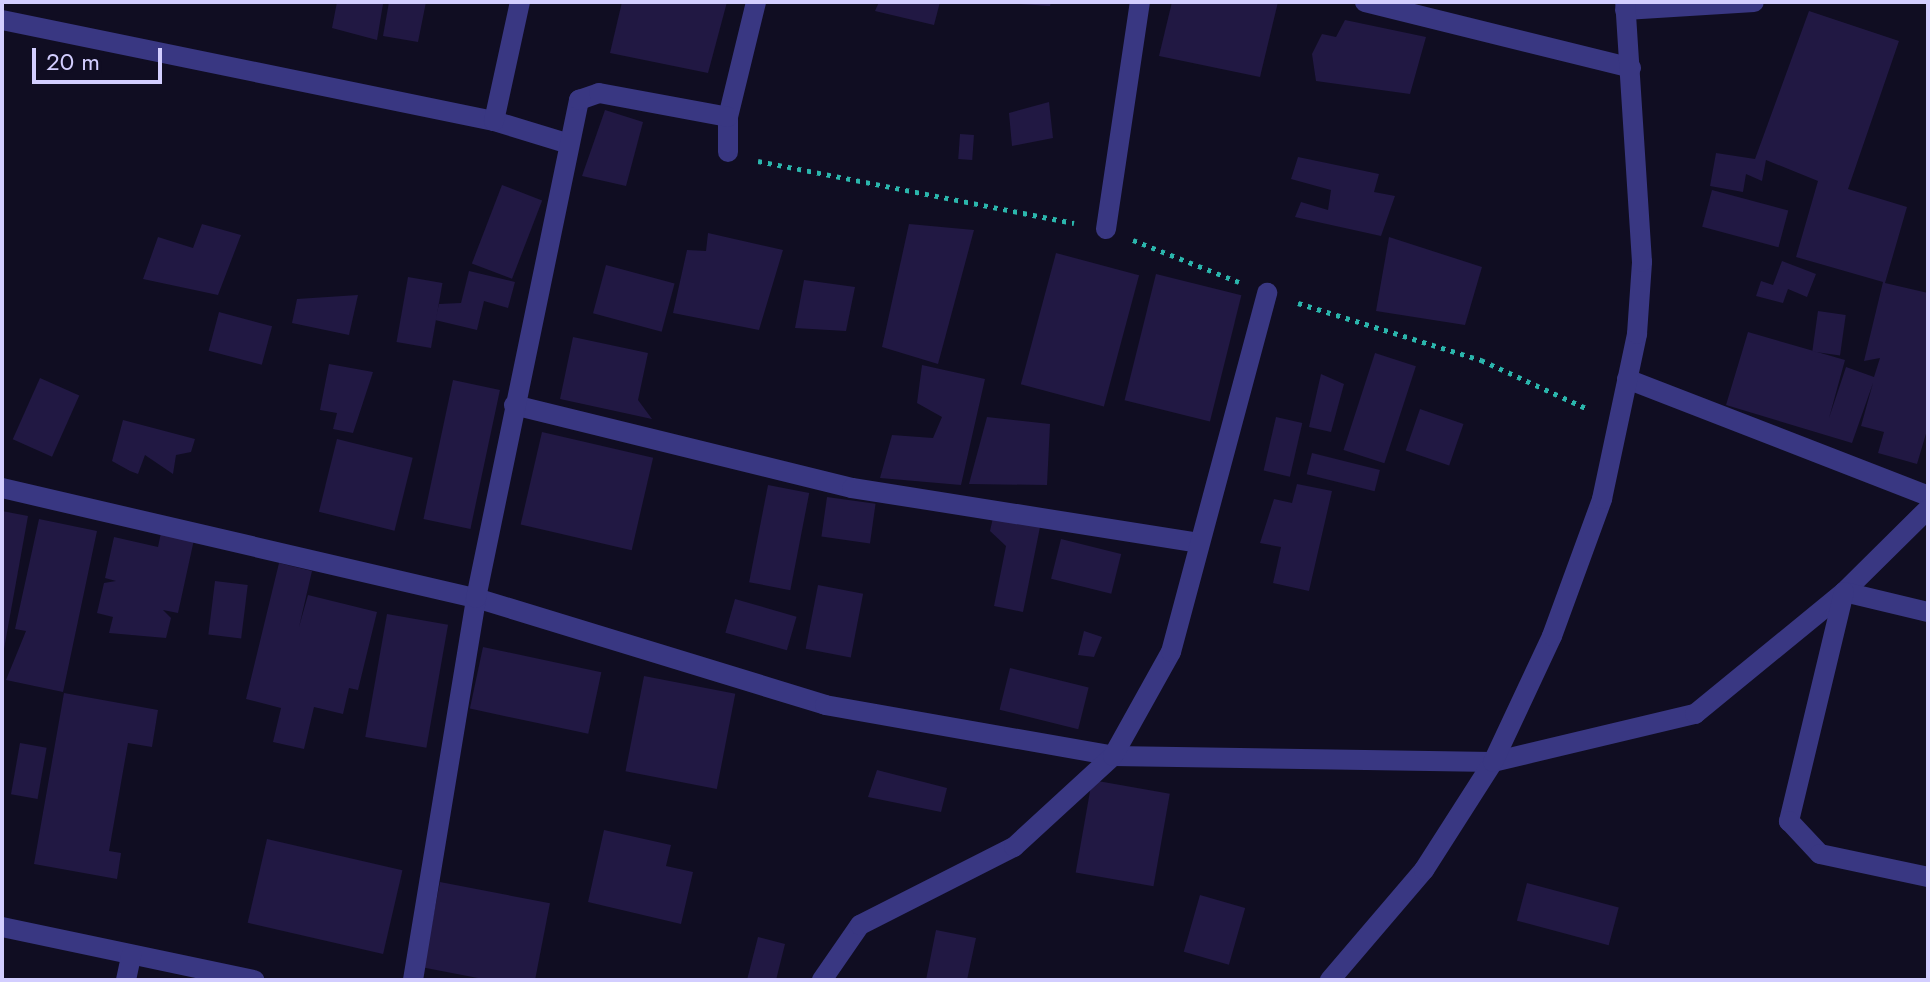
<!DOCTYPE html>
<style>
body{margin:0}
#map{position:relative;width:1930px;height:982px;overflow:hidden;background:#100d22;font-family:Jost,sans-serif}
div>[style]{position:absolute}
[style*='--x']{left:calc(var(--x)*1px);top:calc(var(--y)*1px);width:calc(var(--w)*1px);rotate:calc(var(--a)*1deg)}
.building>*{inset:0;background:#211843;transform-origin:0 0}
.path>*{height:5px;margin-top:-2.5px;transform-origin:0;background:repeating-linear-gradient(90deg,#2bb6ad 0 4px,transparent 0 10px)}
.minor>*{height:20px;margin:-10px;padding:0 10px;transform-origin:10px;border-radius:10px;background:#393782}
span{translate:-50% -50%;white-space:nowrap;text-align:center;line-height:1.15;-webkit-text-stroke:7px #100d22;paint-order:stroke}
.frame{position:absolute;inset:0;border:4px solid #d3ceff;pointer-events:none}
.scale{position:absolute;left:32px;top:48px;width:130px;height:36px;box-sizing:border-box;border:4px solid #d3ceff;border-top:0;padding-left:10px;font-size:24px;line-height:28px;white-space:nowrap;color:#d3ceff;-webkit-text-stroke:6px #100d22;paint-order:stroke}
</style>
<div id="map">
<div class="building">
<div style="clip-path:polygon(337px 2px,383px 4px,377px 40px,332px 28px)"></div>
<div style="clip-path:polygon(389px 2px,426px 2px,418px 42px,383px 36px)"></div>
<div style="clip-path:polygon(622px 2px,727px 2px,708px 73px,610px 53px)"></div>
<div style="clip-path:polygon(879px 2px,940px 2px,934px 25px,875px 11px)"></div>
<div style="clip-path:polygon(987px 2px,1051px 2px,1050px 6px)"></div>
<div style="clip-path:polygon(1172px 2px,1278px 2px,1260px 77px,1159px 56px)"></div>
<div style="clip-path:polygon(1809px 11px,1899px 41px,1848px 189px,1907px 207px,1885px 283px,1928px 293px,1928px 427px,1917px 464px,1878px 453px,1884px 432px,1861px 426px,1873px 383px,1852px 443px,1726px 405px,1748px 332px,1845px 360px,1829px 418px,1846px 367px,1874px 377px,1880px 358px,1864px 361px,1883px 282px,1796px 257px,1818px 181px,1766px 160px,1762px 181px,1746px 174px,1743px 192px,1710px 186px,1716px 153px,1755px 159px)"></div>
<div style="clip-path:polygon(1345px 20px,1426px 37px,1410px 94px,1316px 81px,1312px 54px,1322px 34px,1336px 37px)"></div>
<div style="clip-path:polygon(1049px 102px,1053px 138px,1012px 146px,1009px 113px)"></div>
<div style="clip-path:polygon(605px 110px,643px 122px,626px 186px,582px 176px)"></div>
<div style="left:960px;top:134px;width:14px;height:25px;rotate:4deg"></div>
<div style="clip-path:polygon(1298px 157px,1379px 174px,1374px 192px,1395px 196px,1381px 236px,1295px 217px,1301px 202px,1328px 210px,1331px 190px,1291px 179px)"></div>
<div style="left:502px;top:185px;width:43px;height:84px;rotate:21deg"></div>
<div style="left:1712px;top:190px;width:79px;height:38px;rotate:15deg"></div>
<div style="clip-path:polygon(202px 224px,241px 235px,218px 295px,143px 279px,158px 237px,193px 248px)"></div>
<div style="clip-path:polygon(909px 224px,974px 230px,938px 364px,882px 347px)"></div>
<div style="clip-path:polygon(708px 233px,783px 250px,759px 330px,673px 313px,687px 250px,706px 251px)"></div>
<div style="clip-path:polygon(1389px 237px,1482px 267px,1465px 325px,1376px 311px)"></div>
<div style="left:1056px;top:253px;width:86px;height:136px;rotate:15deg"></div>
<div style="clip-path:polygon(1782px 261px,1816px 274px,1807px 297px,1788px 289px,1783px 303px,1756px 296px,1761px 281px,1773px 285px)"></div>
<div style="left:606px;top:265px;width:71px;height:50px;rotate:15deg"></div>
<div style="clip-path:polygon(469px 271px,515px 282px,508px 308px,484px 301px,477px 330px,435px 320px,439px 304px,461px 303px)"></div>
<div style="left:1156px;top:274px;width:88px;height:130px;rotate:14deg"></div>
<div style="left:408px;top:277px;width:35px;height:66px;rotate:10deg"></div>
<div style="clip-path:polygon(804px 280px,855px 287px,846px 331px,795px 328px)"></div>
<div style="clip-path:polygon(358px 295px,349px 335px,292px 323px,297px 299px)"></div>
<div style="left:1818px;top:311px;width:28px;height:41px;rotate:8deg"></div>
<div style="left:219px;top:312px;width:55px;height:40px;rotate:15deg"></div>
<div style="clip-path:polygon(573px 337px,648px 353px,638px 400px,652px 419px,560px 399px)"></div>
<div style="left:1375px;top:353px;width:43px;height:102px;rotate:18deg"></div>
<div style="clip-path:polygon(329px 364px,373px 372px,353px 433px,333px 429px,337px 413px,320px 410px)"></div>
<div style="clip-path:polygon(922px 365px,985px 379px,961px 485px,880px 478px,892px 435px,933px 438px,942px 417px,917px 403px)"></div>
<div style="clip-path:polygon(1321px 374px,1344px 384px,1331px 432px,1309px 427px)"></div>
<div style="left:40px;top:378px;width:43px;height:67px;rotate:24deg"></div>
<div style="left:453px;top:380px;width:48px;height:142px;rotate:12deg"></div>
<div style="left:1420px;top:409px;width:46px;height:44px;rotate:19deg"></div>
<div style="clip-path:polygon(987px 417px,1050px 424px,1047px 485px,969px 484px)"></div>
<div style="left:1276px;top:417px;width:27px;height:55px;rotate:13deg"></div>
<div style="clip-path:polygon(123px 420px,195px 439px,191px 452px,176px 455px,173px 474px,145px 455px,138px 474px,130px 471px,112px 461px)"></div>
<div style="left:542px;top:432px;width:114px;height:95px;rotate:13deg"></div>
<div style="left:337px;top:439px;width:78px;height:75px;rotate:14deg"></div>
<div style="left:1312px;top:453px;width:70px;height:22px;rotate:14deg"></div>
<div style="clip-path:polygon(1297px 484px,1332px 491px,1309px 591px,1273px 583px,1281px 547px,1260px 543px,1274px 499px,1292px 503px)"></div>
<div style="left:768px;top:485px;width:42px;height:99px;rotate:11deg"></div>
<div style="left:827px;top:497px;width:49px;height:40px;rotate:8deg"></div>
<div style="clip-path:polygon(2px 511px,28px 516px,4px 649px,2px 649px)"></div>
<div style="clip-path:polygon(994px 513px,1041px 522px,1023px 612px,994px 606px,1006px 546px,990px 531px)"></div>
<div style="clip-path:polygon(39px 519px,97px 531px,63px 692px,6px 680px,26px 631px,15px 629px)"></div>
<div style="clip-path:polygon(162px 528px,195px 535px,178px 613px,163px 610px,171px 618px,166px 638px,109px 633px,113px 617px,97px 613px,104px 583px,116px 581px,105px 578px,114px 537px,158px 547px)"></div>
<div style="left:1061px;top:539px;width:62px;height:41px;rotate:14deg"></div>
<div style="clip-path:polygon(279px 563px,312px 571px,299px 627px,308px 595px,377px 612px,358px 690px,349px 688px,343px 714px,314px 707px,304px 749px,273px 742px,281px 708px,246px 699px)"></div>
<div style="left:215px;top:581px;width:33px;height:54px;rotate:7deg"></div>
<div style="left:818px;top:585px;width:46px;height:65px;rotate:11deg"></div>
<div style="left:735px;top:599px;width:64px;height:35px;rotate:16deg"></div>
<div style="left:387px;top:614px;width:62px;height:125px;rotate:10deg"></div>
<div style="clip-path:polygon(1084px 631px,1102px 637px,1094px 657px,1078px 655px)"></div>
<div style="left:483px;top:647px;width:121px;height:63px;rotate:12deg"></div>
<div style="left:1010px;top:668px;width:81px;height:43px;rotate:14deg"></div>
<div style="left:644px;top:676px;width:93px;height:97px;rotate:11deg"></div>
<div style="clip-path:polygon(64px 693px,158px 710px,152px 747px,128px 743px,109px 851px,121px 853px,117px 879px,34px 864px)"></div>
<div style="left:20px;top:743px;width:27px;height:52px;rotate:10deg"></div>
<div style="clip-path:polygon(877px 770px,947px 788px,941px 812px,868px 797px)"></div>
<div style="left:1092px;top:780px;width:79px;height:94px;rotate:10deg"></div>
<div style="clip-path:polygon(604px 830px,671px 845px,666px 866px,693px 872px,681px 924px,588px 902px)"></div>
<div style="left:267px;top:839px;width:139px;height:86px;rotate:13deg"></div>
<div style="left:440px;top:882px;width:112px;height:87px;rotate:11deg"></div>
<div style="left:1527px;top:883px;width:95px;height:39px;rotate:15deg"></div>
<div style="left:1200px;top:895px;width:47px;height:59px;rotate:16deg"></div>
<div style="clip-path:polygon(936px 930px,976px 938px,967px 980px,926px 980px)"></div>
<div style="clip-path:polygon(758px 937px,785px 944px,776px 980px,747px 980px)"></div>
</div>
<div class="path">
<div style="--x:758;--y:161;--w:322;--a:11.1"></div>
<div style="--x:1133;--y:240;--w:114;--a:21.6"></div>
<div style="--x:1298;--y:303;--w:192;--a:17.3"></div>
<div style="--x:1481;--y:360;--w:118;--a:24.6"></div>
</div>
<div class="minor">
<div style="--x:1365;--y:2;--w:274;--a:13.9"></div>
<div style="--x:1625;--y:10;--w:129;--a:-3.5"></div>
<div style="--x:2;--y:20;--w:502;--a:11.6"></div>
<div style="--x:494;--y:121;--w:75;--a:17"></div>
<div style="--x:494;--y:121;--w:122;--a:-77.7"></div>
<div style="--x:728;--y:152;--w:35;--a:-90"></div>
<div style="--x:728;--y:117;--w:118;--a:-76.3"></div>
<div style="--x:1106;--y:229;--w:230;--a:-81.5"></div>
<div style="--x:1627;--y:379;--w:323;--a:21.2"></div>
<div style="--x:514;--y:405;--w:348;--a:13.8"></div>
<div style="--x:852;--y:488;--w:351;--a:9"></div>
<div style="--x:2;--y:488;--w:487;--a:13.1"></div>
<div style="--x:476;--y:598;--w:365;--a:17"></div>
<div style="--x:825;--y:705;--w:292;--a:10"></div>
<div style="--x:1113;--y:756;--w:380;--a:0.9"></div>
<div style="--x:1493;--y:762;--w:208;--a:-13.4"></div>
<div style="--x:1695;--y:714;--w:193;--a:-39.3"></div>
<div style="--x:1844;--y:592;--w:118;--a:-44.7"></div>
<div style="--x:1928;--y:612;--w:86;--a:-166.6"></div>
<div style="--x:1844;--y:592;--w:236;--a:103.5"></div>
<div style="--x:1789;--y:821;--w:45;--a:46.8"></div>
<div style="--x:1820;--y:854;--w:110;--a:12"></div>
<div style="--x:2;--y:927;--w:258;--a:11.9"></div>
<div style="--x:126;--y:980;--w:25;--a:-78"></div>
<div style="--x:413;--y:980;--w:387;--a:-80.6"></div>
<div style="--x:476;--y:598;--w:509;--a:-78.31"></div>
<div style="--x:579;--y:100;--w:21;--a:-19"></div>
<div style="--x:599;--y:93;--w:131;--a:10.5"></div>
<div style="--x:822;--y:980;--w:67;--a:-55.4"></div>
<div style="--x:860;--y:925;--w:173;--a:-26.9"></div>
<div style="--x:1014;--y:847;--w:134;--a:-42.6"></div>
<div style="--x:1113;--y:756;--w:119;--a:-60.9"></div>
<div style="--x:1171;--y:652;--w:372;--a:-75"></div>
<div style="--x:1330;--y:980;--w:145;--a:-49.5"></div>
<div style="--x:1424;--y:870;--w:128;--a:-57.4"></div>
<div style="--x:1493;--y:762;--w:139;--a:-64.9"></div>
<div style="--x:1552;--y:636;--w:146;--a:-69.9"></div>
<div style="--x:1602;--y:499;--w:169;--a:-78"></div>
<div style="--x:1637;--y:334;--w:72;--a:-86"></div>
<div style="--x:1642;--y:262;--w:261;--a:-93.7"></div>
</div>
<div class="frame"></div>
<div class="scale">20 m</div>
</div>
